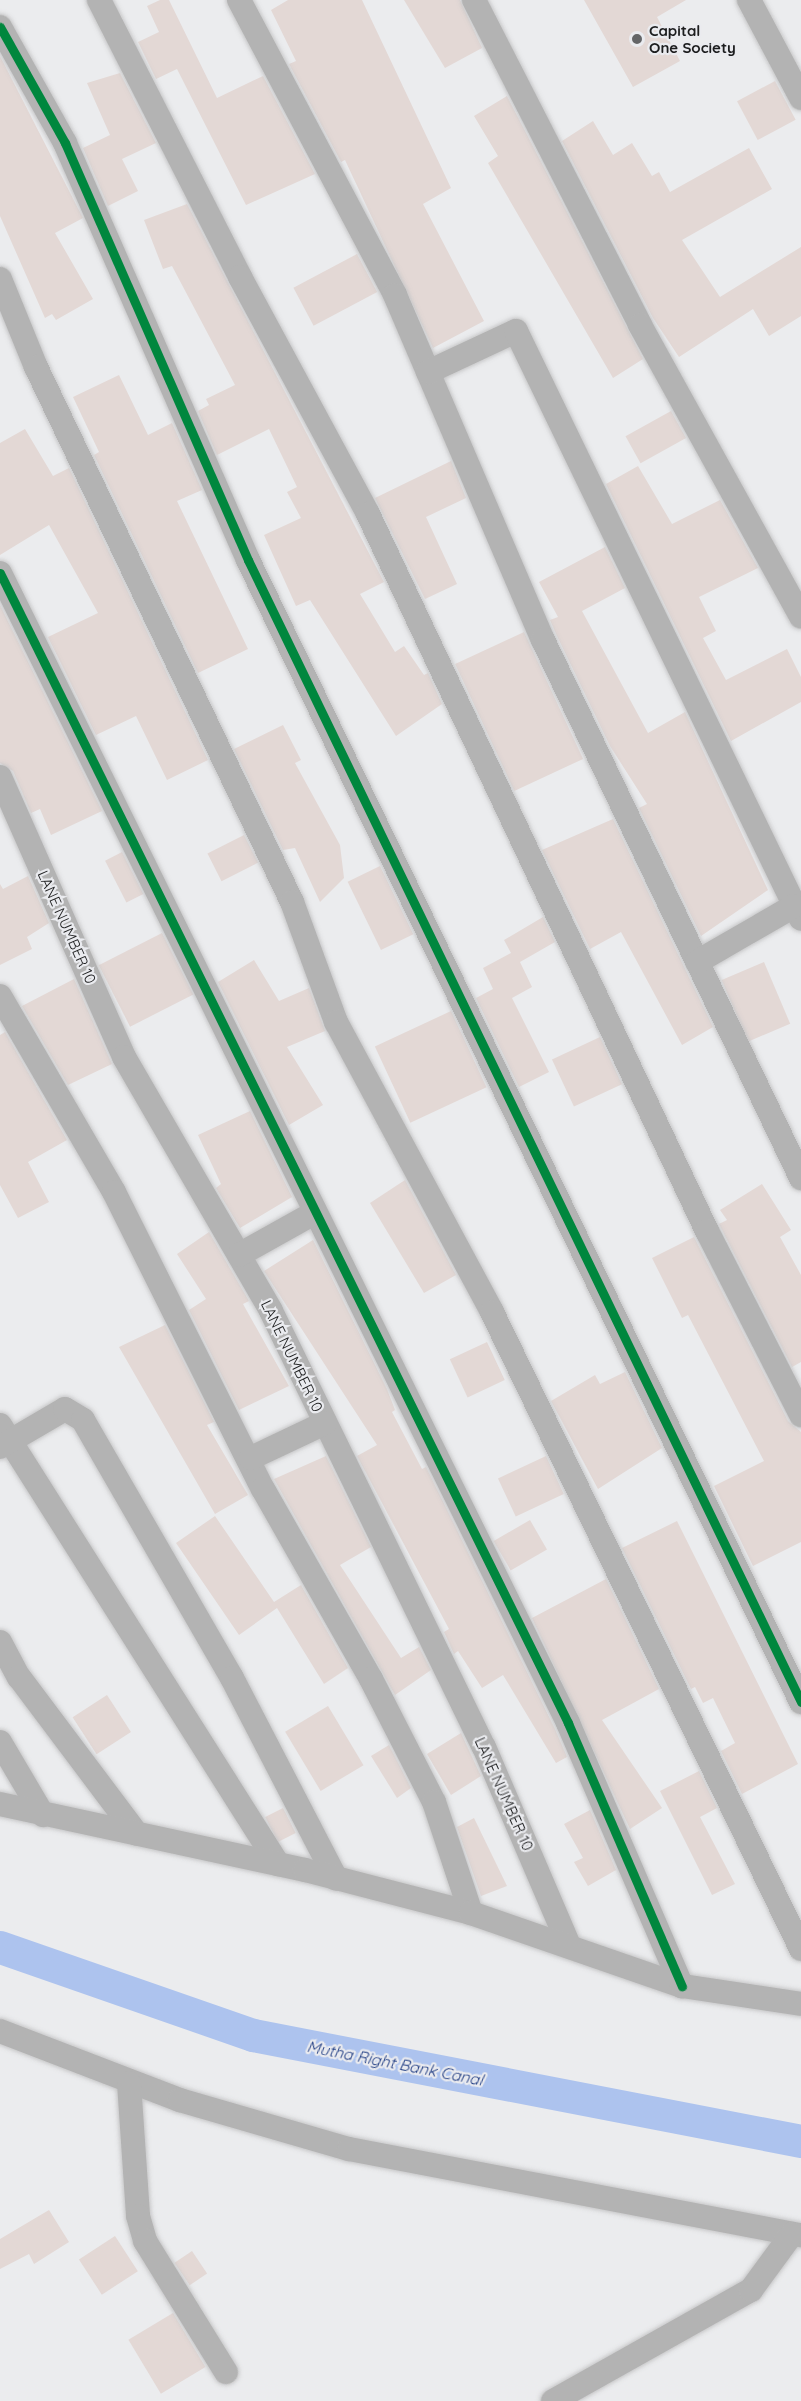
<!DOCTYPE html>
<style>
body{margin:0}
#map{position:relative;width:801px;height:2401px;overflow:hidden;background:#ebecee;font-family:Quicksand,sans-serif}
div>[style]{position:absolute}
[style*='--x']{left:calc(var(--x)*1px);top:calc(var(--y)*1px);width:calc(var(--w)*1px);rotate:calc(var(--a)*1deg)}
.canal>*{height:33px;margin:-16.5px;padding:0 16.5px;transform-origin:16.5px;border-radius:16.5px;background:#adc3ee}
.building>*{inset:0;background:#e3d8d5;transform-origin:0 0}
.roads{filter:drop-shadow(0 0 2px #c7c7c8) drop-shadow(0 0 2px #c7c7c8)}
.street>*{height:24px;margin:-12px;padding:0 12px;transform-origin:12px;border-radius:12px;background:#b3b3b3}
.cycleway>*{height:9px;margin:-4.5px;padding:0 4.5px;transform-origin:4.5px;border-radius:4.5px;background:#00873e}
.dots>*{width:16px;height:16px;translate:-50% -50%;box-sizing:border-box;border:3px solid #eaebef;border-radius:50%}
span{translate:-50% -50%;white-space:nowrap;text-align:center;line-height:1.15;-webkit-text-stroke:4.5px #eaebef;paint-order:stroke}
.poi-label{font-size:15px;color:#1c1d1e;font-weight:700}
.left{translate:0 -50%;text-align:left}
.street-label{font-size:15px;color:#1c1d1e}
.water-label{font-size:16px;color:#1f3c83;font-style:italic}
</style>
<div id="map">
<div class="canal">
<div style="--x:0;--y:1947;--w:268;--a:19.2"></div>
<div style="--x:253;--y:2035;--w:558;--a:10.95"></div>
</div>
<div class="building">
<div style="clip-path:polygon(160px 0,169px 0,217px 98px,263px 76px,315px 174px,246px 205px,177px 69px,156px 79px,138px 42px,159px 32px,147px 6px)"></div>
<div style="clip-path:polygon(288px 0,362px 0,451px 188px,423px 204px,484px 321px,433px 348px,345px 160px,341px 162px,289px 64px,296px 61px,271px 10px)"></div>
<div style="clip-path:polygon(404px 0,460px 0,482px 48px,445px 68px)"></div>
<div style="clip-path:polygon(584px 0,686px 0,657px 17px,680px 61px,633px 87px)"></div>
<div style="clip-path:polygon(0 56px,83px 218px,55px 233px,93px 299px,56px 320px,52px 314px,45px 318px,0 216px)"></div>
<div style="clip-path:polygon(120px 73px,156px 143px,122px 159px,138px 191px,108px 206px,83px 148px,110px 135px,87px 83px)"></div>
<div style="left:775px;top:81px;width:44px;height:43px;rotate:62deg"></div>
<div style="clip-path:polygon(507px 96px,643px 359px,613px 378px,488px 163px,498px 156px,474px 116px)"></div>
<div style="clip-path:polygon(593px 121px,613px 155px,632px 143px,652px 176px,659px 172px,670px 192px,749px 148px,772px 189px,682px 240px,720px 297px,801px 247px,801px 316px,769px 336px,753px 309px,679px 357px,653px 318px,562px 141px)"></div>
<div style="clip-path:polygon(187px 204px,384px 582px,360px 594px,395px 652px,404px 646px,424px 675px,428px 673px,442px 704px,396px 736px,310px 600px,296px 606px,264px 535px,301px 518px,287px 492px,297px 487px,269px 429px,217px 455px,198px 411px,209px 405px,206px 399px,235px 385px,172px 266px,163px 269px,144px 220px)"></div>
<div style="left:357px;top:254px;width:43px;height:72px;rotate:62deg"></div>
<div style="clip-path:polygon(119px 375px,148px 435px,172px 423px,202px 490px,177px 501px,248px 649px,198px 673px,94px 455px,99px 452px,73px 397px)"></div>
<div style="left:671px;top:411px;width:31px;height:52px;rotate:61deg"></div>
<div style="clip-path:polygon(25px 429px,53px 476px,69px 468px,208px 760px,167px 780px,136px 716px,96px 735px,48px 637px,98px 613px,49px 525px,0 555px,0 443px)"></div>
<div style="clip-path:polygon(451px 461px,466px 498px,426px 517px,457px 584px,425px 599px,375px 498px)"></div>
<div style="clip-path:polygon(638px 466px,672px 524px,720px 500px,758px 568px,699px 597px,716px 631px,703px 638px,726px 680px,787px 649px,801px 677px,801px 702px,731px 741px,606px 484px)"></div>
<div style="clip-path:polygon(605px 547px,625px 588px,582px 611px,648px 733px,685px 712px,768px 890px,701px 936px,639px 808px,647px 804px,610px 746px,556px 634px,550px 620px,558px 617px,539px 582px)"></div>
<div style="clip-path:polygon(0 605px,102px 811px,51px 835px,40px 809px,31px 813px,13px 771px,0 763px)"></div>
<div style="left:524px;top:632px;width:140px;height:76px;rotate:65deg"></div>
<div style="clip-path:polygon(283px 725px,301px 760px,295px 763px,340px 845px,344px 878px,320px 902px,295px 848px,283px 850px,234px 749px)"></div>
<div style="clip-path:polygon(613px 819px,713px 1027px,682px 1045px,621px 932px,590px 949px,542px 850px)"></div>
<div style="left:244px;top:835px;width:31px;height:41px;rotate:63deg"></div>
<div style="left:122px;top:852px;width:47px;height:19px;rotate:63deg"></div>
<div style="left:380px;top:866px;width:76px;height:36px;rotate:64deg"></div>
<div style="clip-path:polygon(28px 876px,49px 923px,27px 937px,32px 949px,0 965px,0 884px,3px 889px)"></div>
<div style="clip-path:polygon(543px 917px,555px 942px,520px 962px,532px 987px,512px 998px,549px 1072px,519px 1087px,476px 998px,493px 989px,483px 968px,511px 953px,504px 940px)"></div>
<div style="left:162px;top:933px;width:69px;height:71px;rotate:63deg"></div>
<div style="clip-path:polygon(254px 960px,279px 1001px,309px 988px,325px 1031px,287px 1047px,323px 1105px,289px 1125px,218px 982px)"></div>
<div style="left:764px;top:962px;width:67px;height:46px;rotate:67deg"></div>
<div style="clip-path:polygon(74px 979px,112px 1064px,68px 1085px,22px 1006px)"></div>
<div style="left:451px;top:1011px;width:84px;height:84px;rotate:65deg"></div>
<div style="clip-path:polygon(5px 1032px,67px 1140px,28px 1162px,49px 1202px,18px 1218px,0 1185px,0 1035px)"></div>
<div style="left:600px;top:1037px;width:52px;height:53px;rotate:65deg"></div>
<div style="clip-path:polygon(250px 1111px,292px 1197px,240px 1228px,216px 1188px,221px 1184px,198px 1135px)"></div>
<div style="clip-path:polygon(405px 1180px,456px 1275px,424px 1293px,370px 1203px)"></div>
<div style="clip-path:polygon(762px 1184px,791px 1230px,780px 1237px,801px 1275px,801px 1362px,792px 1367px,719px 1224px,727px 1220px,720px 1210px)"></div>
<div style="clip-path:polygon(209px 1232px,249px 1301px,243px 1304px,289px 1386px,239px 1410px,189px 1310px,206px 1299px,177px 1254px)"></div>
<div style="clip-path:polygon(694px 1237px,788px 1421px,801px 1432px,801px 1542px,753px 1566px,714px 1486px,764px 1461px,688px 1315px,682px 1318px,652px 1258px)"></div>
<div style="clip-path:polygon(313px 1240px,387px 1389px,395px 1410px,392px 1412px,422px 1469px,426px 1467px,555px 1729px,567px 1757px,556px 1763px,503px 1675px,482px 1688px,458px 1651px,454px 1654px,444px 1632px,449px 1629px,357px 1456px,377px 1445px,264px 1271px)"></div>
<div style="clip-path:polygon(165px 1325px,214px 1422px,207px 1425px,248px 1495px,215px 1514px,119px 1347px)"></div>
<div style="left:487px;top:1342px;width:42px;height:41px;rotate:65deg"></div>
<div style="clip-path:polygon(625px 1372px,662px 1448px,598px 1489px,551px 1401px,595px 1375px,600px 1384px)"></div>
<div style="clip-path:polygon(326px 1456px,371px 1547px,340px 1565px,401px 1658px,419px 1647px,431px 1670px,395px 1695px,274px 1479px)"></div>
<div style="left:546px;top:1456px;width:42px;height:53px;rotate:65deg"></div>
<div style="clip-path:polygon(215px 1516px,274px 1602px,301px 1585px,348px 1668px,324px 1684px,277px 1608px,239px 1635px,176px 1543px)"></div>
<div style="left:530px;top:1520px;width:34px;height:42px;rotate:60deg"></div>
<div style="clip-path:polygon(677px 1521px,798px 1764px,742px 1794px,721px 1751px,735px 1743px,713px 1698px,703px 1703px,695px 1687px,691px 1689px,622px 1548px)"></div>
<div style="clip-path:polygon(606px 1579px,659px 1689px,602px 1720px,662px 1808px,630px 1829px,532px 1618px)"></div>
<div style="left:107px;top:1695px;width:44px;height:41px;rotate:57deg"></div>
<div style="left:328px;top:1706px;width:69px;height:50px;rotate:59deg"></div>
<div style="clip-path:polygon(461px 1733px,481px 1776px,451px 1795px,427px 1754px)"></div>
<div style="clip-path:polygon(389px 1745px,411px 1788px,397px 1798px,371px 1756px)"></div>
<div style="clip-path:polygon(699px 1771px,717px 1808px,700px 1817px,735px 1884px,712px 1895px,660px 1791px)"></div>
<div style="left:283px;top:1808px;width:28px;height:20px;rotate:63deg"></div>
<div style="clip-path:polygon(590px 1810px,616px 1870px,588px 1886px,574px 1862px,583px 1858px,564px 1824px)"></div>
<div style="clip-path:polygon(474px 1818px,507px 1886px,481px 1896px,457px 1827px)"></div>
<div style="clip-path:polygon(49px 2210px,69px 2242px,34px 2264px,29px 2254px,0 2269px,0 2239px)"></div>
<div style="left:115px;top:2236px;width:42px;height:43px;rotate:57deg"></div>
<div style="left:192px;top:2251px;width:27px;height:21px;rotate:56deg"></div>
<div style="left:173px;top:2313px;width:63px;height:52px;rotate:59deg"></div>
</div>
<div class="roads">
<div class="street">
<div style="--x:99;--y:0;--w:311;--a:63"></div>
<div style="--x:240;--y:277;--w:269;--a:61.6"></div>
<div style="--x:368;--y:514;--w:793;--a:64.7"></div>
<div style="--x:707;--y:1231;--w:207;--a:62.9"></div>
<div style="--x:239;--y:0;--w:334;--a:62.1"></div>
<div style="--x:395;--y:295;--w:375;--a:66.8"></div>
<div style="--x:543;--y:640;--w:597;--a:64.38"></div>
<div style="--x:474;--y:0;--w:365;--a:62.9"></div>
<div style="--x:640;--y:325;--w:333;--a:61.1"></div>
<div style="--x:749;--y:0;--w:111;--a:62"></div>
<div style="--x:0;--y:27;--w:133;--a:60.7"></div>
<div style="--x:65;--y:143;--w:455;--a:66.3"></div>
<div style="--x:248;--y:560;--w:1269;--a:64.16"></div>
<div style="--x:0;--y:279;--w:95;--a:67.8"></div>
<div style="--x:36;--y:367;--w:593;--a:64.43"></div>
<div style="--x:292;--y:902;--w:128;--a:69.9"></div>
<div style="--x:336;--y:1022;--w:329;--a:61.7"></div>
<div style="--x:492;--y:1312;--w:708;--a:64.12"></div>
<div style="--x:428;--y:372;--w:97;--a:-25"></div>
<div style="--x:516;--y:331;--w:653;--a:64.14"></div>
<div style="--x:0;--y:573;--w:1283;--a:63.71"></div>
<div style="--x:568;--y:1723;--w:287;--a:66.6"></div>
<div style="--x:0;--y:777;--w:306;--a:66.1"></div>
<div style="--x:124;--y:1057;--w:293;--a:59.9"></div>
<div style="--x:271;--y:1311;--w:485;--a:64"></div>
<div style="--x:484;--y:1747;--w:215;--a:66.8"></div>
<div style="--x:697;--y:962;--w:112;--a:-30"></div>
<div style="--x:0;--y:996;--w:227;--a:59.8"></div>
<div style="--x:114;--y:1192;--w:332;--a:63.4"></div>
<div style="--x:263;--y:1489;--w:219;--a:60.4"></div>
<div style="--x:371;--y:1679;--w:138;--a:62.9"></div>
<div style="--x:434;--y:1802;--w:117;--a:71.6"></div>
<div style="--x:239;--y:1255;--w:86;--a:-29.2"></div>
<div style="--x:0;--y:1425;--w:520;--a:57.66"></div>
<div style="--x:0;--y:1447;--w:75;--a:-30.3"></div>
<div style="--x:65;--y:1409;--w:21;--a:31"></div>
<div style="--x:83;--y:1420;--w:298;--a:60"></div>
<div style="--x:232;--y:1678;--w:226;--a:62.6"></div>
<div style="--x:251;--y:1458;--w:82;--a:-25.3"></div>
<div style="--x:0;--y:1642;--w:40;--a:62"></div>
<div style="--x:19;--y:1677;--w:196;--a:53.1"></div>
<div style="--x:0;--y:1742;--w:85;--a:59.5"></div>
<div style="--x:0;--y:1804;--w:312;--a:12.2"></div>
<div style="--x:305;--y:1870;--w:171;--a:14.5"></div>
<div style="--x:471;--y:1913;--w:223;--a:19.1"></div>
<div style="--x:682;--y:1986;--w:120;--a:8.6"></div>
<div style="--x:0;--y:2031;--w:193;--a:21"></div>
<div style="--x:180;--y:2100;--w:176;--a:16.2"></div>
<div style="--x:349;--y:2149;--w:460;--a:10.8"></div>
<div style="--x:129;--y:2083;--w:133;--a:86.1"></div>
<div style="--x:138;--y:2216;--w:26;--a:74"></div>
<div style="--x:145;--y:2241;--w:154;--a:58.3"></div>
<div style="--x:553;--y:2401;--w:227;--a:-29.3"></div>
<div style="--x:751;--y:2290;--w:69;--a:-53.8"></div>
</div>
</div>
<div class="cycleway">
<div style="--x:0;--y:27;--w:133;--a:60.7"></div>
<div style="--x:65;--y:143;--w:455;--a:66.3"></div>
<div style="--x:248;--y:560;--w:1269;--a:64.16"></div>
<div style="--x:0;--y:573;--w:1283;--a:63.71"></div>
<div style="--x:568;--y:1723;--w:287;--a:66.6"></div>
</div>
<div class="dots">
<div style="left:637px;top:39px;background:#646567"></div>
</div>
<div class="poi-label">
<span class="left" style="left:649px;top:39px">Capital<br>One Society</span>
</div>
<div class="street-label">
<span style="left:67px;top:927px;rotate:66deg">LANE NUMBER 10</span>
<span style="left:292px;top:1356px;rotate:64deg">LANE NUMBER 10</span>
<span style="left:504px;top:1794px;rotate:66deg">LANE NUMBER 10</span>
</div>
<div class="water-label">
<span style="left:395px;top:2063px;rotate:11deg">Mutha Right Bank Canal</span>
</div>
</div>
